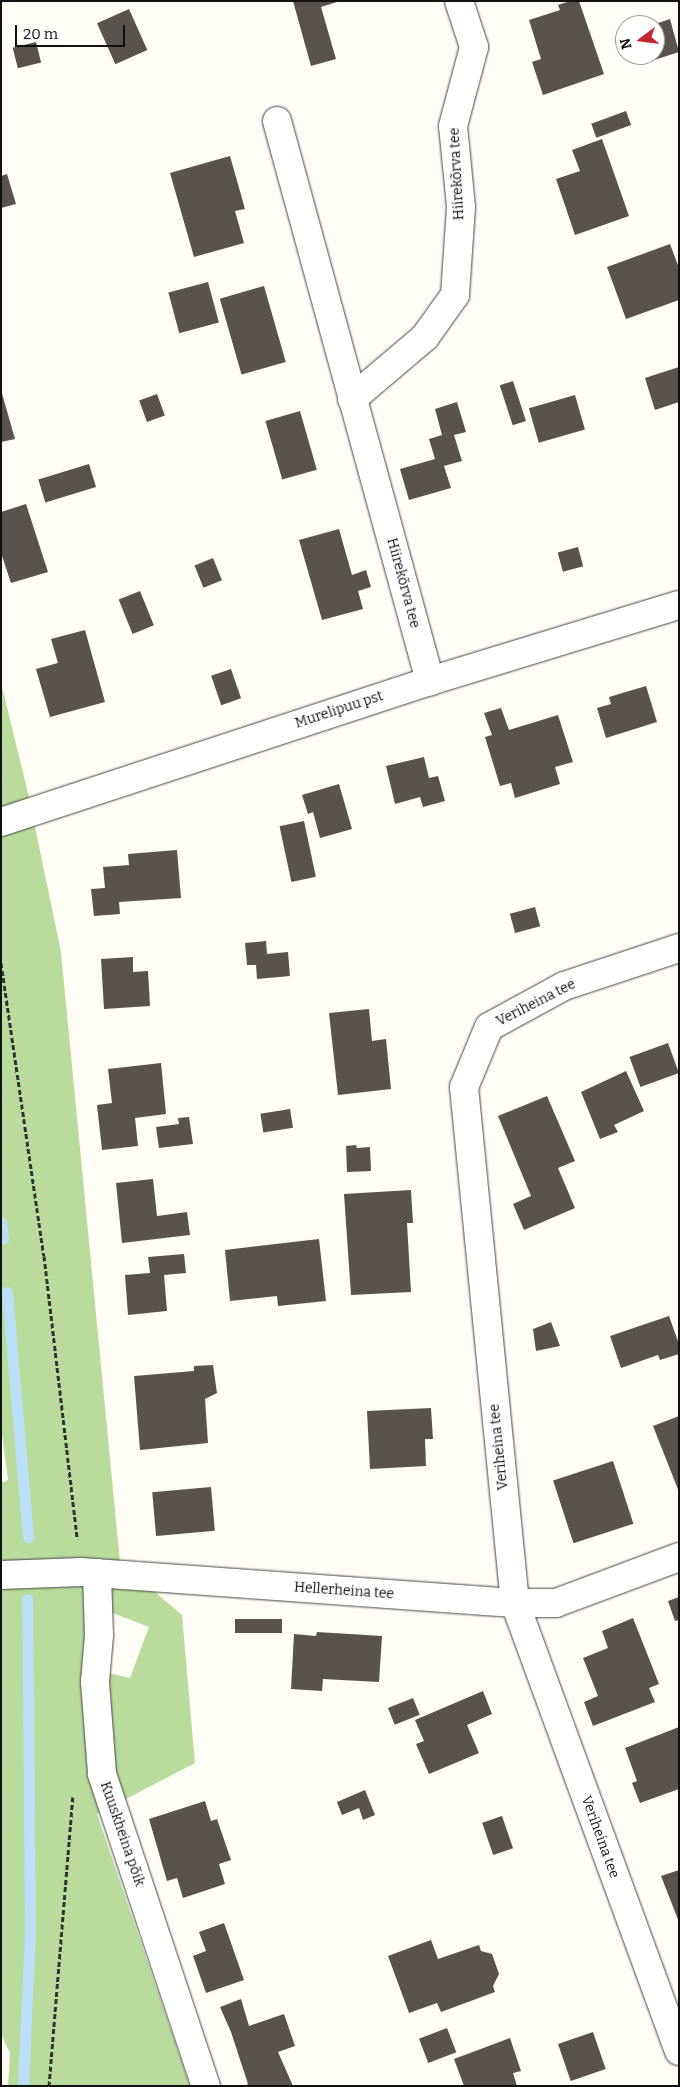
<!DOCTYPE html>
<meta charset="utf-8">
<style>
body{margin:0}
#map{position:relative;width:680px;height:2087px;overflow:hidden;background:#fffdf5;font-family:Bitter,serif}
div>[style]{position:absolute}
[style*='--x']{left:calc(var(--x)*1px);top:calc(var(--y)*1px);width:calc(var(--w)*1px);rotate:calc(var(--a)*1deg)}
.forest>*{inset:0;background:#b9dc9c}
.stream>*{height:11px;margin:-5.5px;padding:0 5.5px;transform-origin:5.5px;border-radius:5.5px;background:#b9e0f7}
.building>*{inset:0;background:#5a524d;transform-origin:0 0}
.path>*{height:3px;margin-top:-1.5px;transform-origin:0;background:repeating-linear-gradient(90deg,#333 0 5px,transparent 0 7.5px)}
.roads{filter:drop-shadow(0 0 1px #444) drop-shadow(0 0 1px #444)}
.minor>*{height:28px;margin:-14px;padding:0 14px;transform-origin:14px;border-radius:14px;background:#fff}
span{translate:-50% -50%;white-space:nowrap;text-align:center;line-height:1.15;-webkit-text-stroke:5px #fff;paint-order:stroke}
.street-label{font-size:14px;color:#111}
.frame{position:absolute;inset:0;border:2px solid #111;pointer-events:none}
.north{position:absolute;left:615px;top:15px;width:50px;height:50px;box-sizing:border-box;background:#fff;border:1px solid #a0a0a0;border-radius:50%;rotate:255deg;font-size:14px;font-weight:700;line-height:20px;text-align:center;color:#111}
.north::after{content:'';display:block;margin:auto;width:18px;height:22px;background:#c4262e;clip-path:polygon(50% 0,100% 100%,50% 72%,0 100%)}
.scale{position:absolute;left:15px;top:25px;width:110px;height:22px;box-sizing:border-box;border:2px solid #111;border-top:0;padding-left:6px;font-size:15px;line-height:18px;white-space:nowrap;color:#111;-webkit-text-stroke:4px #fff;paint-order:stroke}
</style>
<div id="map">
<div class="forest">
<div style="clip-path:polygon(evenodd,1px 683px,28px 793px,61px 952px,120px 1562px,182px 1615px,195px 1763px,97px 1814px,190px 2086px,8px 2086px,10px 2053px,1px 2034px,1px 1483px,8px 1480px,1px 1426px,1px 683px,105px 1610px,149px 1627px,130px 1678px,104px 1672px,105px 1610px)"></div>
</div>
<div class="stream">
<div style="--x:1;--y:1222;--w:17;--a:83"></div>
<div style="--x:7;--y:1292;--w:246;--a:85.1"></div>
<div style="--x:23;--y:2086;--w:157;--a:-87.4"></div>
<div style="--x:30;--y:1929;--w:330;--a:-90.5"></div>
</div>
<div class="building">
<div style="clip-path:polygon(293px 1px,340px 1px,321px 7px,336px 59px,311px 66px)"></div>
<div style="clip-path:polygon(570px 1px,579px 1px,604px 74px,543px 95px,532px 62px,541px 59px,529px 20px,560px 10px,558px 5px)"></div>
<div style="left:129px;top:9px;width:45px;height:35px;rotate:66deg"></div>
<div style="clip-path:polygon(670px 19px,679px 52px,648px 62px,646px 55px,655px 55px,655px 24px)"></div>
<div style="left:36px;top:42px;width:21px;height:24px;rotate:76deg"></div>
<div style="left:626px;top:111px;width:15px;height:37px;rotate:70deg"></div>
<div style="clip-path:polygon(602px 139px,629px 216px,575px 235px,556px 179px,580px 171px,572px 150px)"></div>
<div style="clip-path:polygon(230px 156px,245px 209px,235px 211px,244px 243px,194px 257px,170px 173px)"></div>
<div style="clip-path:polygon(7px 174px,16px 204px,1px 208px,1px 176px)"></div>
<div style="clip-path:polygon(670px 244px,679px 268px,679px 300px,626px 319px,607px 267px)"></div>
<div style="left:208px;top:282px;width:42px;height:41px;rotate:75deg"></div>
<div style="left:264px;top:286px;width:79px;height:46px;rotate:74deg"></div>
<div style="clip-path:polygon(679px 367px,679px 402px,655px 410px,645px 378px)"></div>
<div style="left:513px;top:381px;width:42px;height:14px;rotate:72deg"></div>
<div style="clip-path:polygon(1px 390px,15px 439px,1px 442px)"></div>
<div style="left:157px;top:394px;width:23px;height:19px;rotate:70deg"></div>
<div style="left:575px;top:395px;width:36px;height:48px;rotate:74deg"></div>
<div style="clip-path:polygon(457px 402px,466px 432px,454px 435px,462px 461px,444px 466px,451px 488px,409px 500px,400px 469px,435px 459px,429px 439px,442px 435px,435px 409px)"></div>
<div style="left:300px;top:411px;width:61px;height:36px;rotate:74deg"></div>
<div style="left:89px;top:464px;width:24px;height:53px;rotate:73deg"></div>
<div style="clip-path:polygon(26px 504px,48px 572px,11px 583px,1px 553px,1px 512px)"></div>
<div style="clip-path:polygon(339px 529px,352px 575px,366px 570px,371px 587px,358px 591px,363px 609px,322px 620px,299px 540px)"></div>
<div style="left:578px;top:547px;width:20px;height:21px;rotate:75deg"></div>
<div style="left:213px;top:558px;width:24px;height:20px;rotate:68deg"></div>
<div style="left:140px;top:591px;width:37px;height:23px;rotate:68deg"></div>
<div style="clip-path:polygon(85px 630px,105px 702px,50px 717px,36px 669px,58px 663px,51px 639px)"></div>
<div style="left:231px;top:669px;width:31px;height:21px;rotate:71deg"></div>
<div style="clip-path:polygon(646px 686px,657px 722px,606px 738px,597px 708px,611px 704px,609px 697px)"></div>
<div style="clip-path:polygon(501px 708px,509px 730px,558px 715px,573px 762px,555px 767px,560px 784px,515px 798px,511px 783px,500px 786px,485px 737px,492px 735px,484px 713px)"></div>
<div style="clip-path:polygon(424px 757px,429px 778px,438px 776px,445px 801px,423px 807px,420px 797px,395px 804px,386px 766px)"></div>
<div style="clip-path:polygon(339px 784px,352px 829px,320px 838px,313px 812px,308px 814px,302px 795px)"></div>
<div style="left:304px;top:821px;width:57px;height:25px;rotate:78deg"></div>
<div style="clip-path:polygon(177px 850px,181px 898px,119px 902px,120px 914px,94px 916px,91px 889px,105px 888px,103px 867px,129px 865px,128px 854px)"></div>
<div style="left:535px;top:907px;width:20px;height:26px;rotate:75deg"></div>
<div style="clip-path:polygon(266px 941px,267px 954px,288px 952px,290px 976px,257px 979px,256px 965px,247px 965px,245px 943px)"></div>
<div style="clip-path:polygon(133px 957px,133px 972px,148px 971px,150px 1006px,104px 1009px,101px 959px)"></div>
<div style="clip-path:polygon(369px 1009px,372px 1041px,386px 1039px,391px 1089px,338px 1095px,329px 1013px)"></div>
<div style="left:668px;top:1043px;width:32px;height:41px;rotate:70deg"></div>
<div style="clip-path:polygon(161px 1063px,166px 1114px,135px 1118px,138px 1146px,102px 1150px,97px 1105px,112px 1103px,108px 1069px)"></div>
<div style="clip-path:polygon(626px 1071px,644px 1111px,614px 1125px,618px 1132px,600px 1139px,581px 1092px)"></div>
<div style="clip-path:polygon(547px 1096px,575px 1161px,558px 1168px,575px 1208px,524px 1230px,513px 1204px,531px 1196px,498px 1116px)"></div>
<div style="left:290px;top:1109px;width:19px;height:30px;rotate:81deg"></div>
<div style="clip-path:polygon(189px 1117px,193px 1144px,159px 1148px,156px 1127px,179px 1124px,178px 1118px)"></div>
<div style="clip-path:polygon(356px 1145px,357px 1148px,370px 1147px,371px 1171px,347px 1172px,346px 1146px)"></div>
<div style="clip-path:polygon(153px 1179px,157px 1216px,187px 1212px,190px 1235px,122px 1243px,116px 1183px)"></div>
<div style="clip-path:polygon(411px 1190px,413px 1223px,407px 1223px,411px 1292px,351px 1295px,344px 1194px)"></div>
<div style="clip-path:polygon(319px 1239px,326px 1301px,278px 1306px,277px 1296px,230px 1301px,225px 1250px)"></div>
<div style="clip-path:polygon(184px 1254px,186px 1273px,164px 1275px,167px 1311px,128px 1315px,125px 1275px,150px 1273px,148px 1257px)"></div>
<div style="clip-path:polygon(669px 1316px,679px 1344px,679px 1354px,660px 1360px,658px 1355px,621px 1368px,610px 1336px)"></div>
<div style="clip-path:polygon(551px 1322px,560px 1346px,536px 1351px,533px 1329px)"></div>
<div style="clip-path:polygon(213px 1365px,217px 1393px,205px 1399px,208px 1443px,140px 1450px,134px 1376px,194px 1371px,194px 1366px)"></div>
<div style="clip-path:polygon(431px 1408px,433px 1439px,425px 1439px,426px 1466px,370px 1469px,367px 1411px)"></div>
<div style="clip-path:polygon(679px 1416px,679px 1492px,653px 1426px)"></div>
<div style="left:613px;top:1461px;width:66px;height:63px;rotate:72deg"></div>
<div style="left:211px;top:1487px;width:44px;height:59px;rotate:85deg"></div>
<div style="clip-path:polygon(679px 1597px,679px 1620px,675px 1621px,668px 1601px)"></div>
<div style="clip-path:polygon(633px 1618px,659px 1684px,649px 1688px,655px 1702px,593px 1726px,584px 1702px,598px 1696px,583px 1658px,608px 1648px,602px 1631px)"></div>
<div style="left:235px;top:1619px;width:47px;height:14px"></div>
<div style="clip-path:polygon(317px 1632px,382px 1636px,379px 1682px,323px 1679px,322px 1691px,291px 1689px,294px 1634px,316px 1636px)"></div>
<div style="clip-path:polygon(483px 1691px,492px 1714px,467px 1725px,479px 1753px,429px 1774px,416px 1744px,424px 1741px,415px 1720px)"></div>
<div style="left:413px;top:1698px;width:18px;height:27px;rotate:68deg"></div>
<div style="clip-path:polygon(679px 1727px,679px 1789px,640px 1803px,632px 1783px,637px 1781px,625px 1748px)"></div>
<div style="clip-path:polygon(365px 1790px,375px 1815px,363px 1820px,359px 1808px,342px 1815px,337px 1802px)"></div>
<div style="clip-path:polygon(205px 1801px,211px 1821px,217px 1819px,231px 1860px,219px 1864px,225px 1884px,183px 1898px,177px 1878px,167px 1881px,149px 1819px)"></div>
<div style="left:502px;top:1816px;width:34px;height:21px;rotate:71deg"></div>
<div style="clip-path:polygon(679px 1870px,679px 1922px,661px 1876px)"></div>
<div style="clip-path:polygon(224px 1923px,244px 1980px,206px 1993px,193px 1956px,206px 1951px,199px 1932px)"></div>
<div style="clip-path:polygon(431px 1940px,438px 1959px,479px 1945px,481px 1951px,492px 1954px,499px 1974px,493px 1986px,495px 1992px,441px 2012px,437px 2003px,409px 2013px,388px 1956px)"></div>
<div style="clip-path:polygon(241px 1999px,249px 2026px,284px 2014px,295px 2046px,278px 2052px,293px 2086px,244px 2086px,248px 2084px,231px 2032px,220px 2007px)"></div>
<div style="left:447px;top:2028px;width:26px;height:30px;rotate:69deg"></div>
<div style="left:593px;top:2032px;width:39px;height:37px;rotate:71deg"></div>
<div style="clip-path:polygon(510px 2038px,521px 2071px,513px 2073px,517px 2086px,464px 2086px,454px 2059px)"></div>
</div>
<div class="path">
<div style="--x:1;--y:963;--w:296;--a:81.7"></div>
<div style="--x:44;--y:1256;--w:285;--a:83.3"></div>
<div style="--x:49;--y:2086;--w:290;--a:-85.3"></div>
</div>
<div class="roads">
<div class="minor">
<div style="--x:277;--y:121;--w:581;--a:74.72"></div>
<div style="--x:352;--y:399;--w:96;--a:-40.3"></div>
<div style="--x:425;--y:337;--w:52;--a:-54.5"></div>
<div style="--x:455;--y:295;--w:88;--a:-86.1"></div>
<div style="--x:461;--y:207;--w:81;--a:-95.6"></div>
<div style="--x:453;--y:126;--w:82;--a:-75.1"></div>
<div style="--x:474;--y:47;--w:48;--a:-108.1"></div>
<div style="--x:1;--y:822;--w:452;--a:-18.2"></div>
<div style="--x:430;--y:681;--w:260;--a:-17"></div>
<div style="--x:679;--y:948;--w:121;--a:161.7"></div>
<div style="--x:564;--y:986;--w:85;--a:151.3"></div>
<div style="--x:489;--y:1027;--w:65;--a:112.6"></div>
<div style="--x:464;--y:1087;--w:519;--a:84.36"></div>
<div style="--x:515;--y:1603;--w:477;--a:69.9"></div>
<div style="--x:97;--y:1573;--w:62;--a:88.2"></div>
<div style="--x:99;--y:1635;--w:47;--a:94.9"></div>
<div style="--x:95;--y:1682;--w:92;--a:85.6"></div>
<div style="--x:102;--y:1774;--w:329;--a:71.6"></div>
<div style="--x:1;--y:1575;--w:80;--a:-2.1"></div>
<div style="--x:81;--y:1572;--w:435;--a:4.1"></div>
<div style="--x:515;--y:1603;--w:41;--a:0"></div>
<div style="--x:556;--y:1603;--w:131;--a:-20.5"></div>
</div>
</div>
<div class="street-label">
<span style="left:457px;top:174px;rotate:-93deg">Hiirekõrva tee</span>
<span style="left:403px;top:583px;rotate:75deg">Hiirekõrva tee</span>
<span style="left:339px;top:710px;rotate:-18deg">Murelipuu pst</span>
<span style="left:536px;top:1003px;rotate:-27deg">Veriheina tee</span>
<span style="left:499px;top:1447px;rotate:-96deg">Veriheina tee</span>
<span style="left:344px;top:1591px;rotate:4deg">Hellerheina tee</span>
<span style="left:122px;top:1834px;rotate:71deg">Kuuskheina põik</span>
<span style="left:600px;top:1837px;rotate:70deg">Veriheina tee</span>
</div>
<div class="frame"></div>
<div class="north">N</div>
<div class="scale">20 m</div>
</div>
